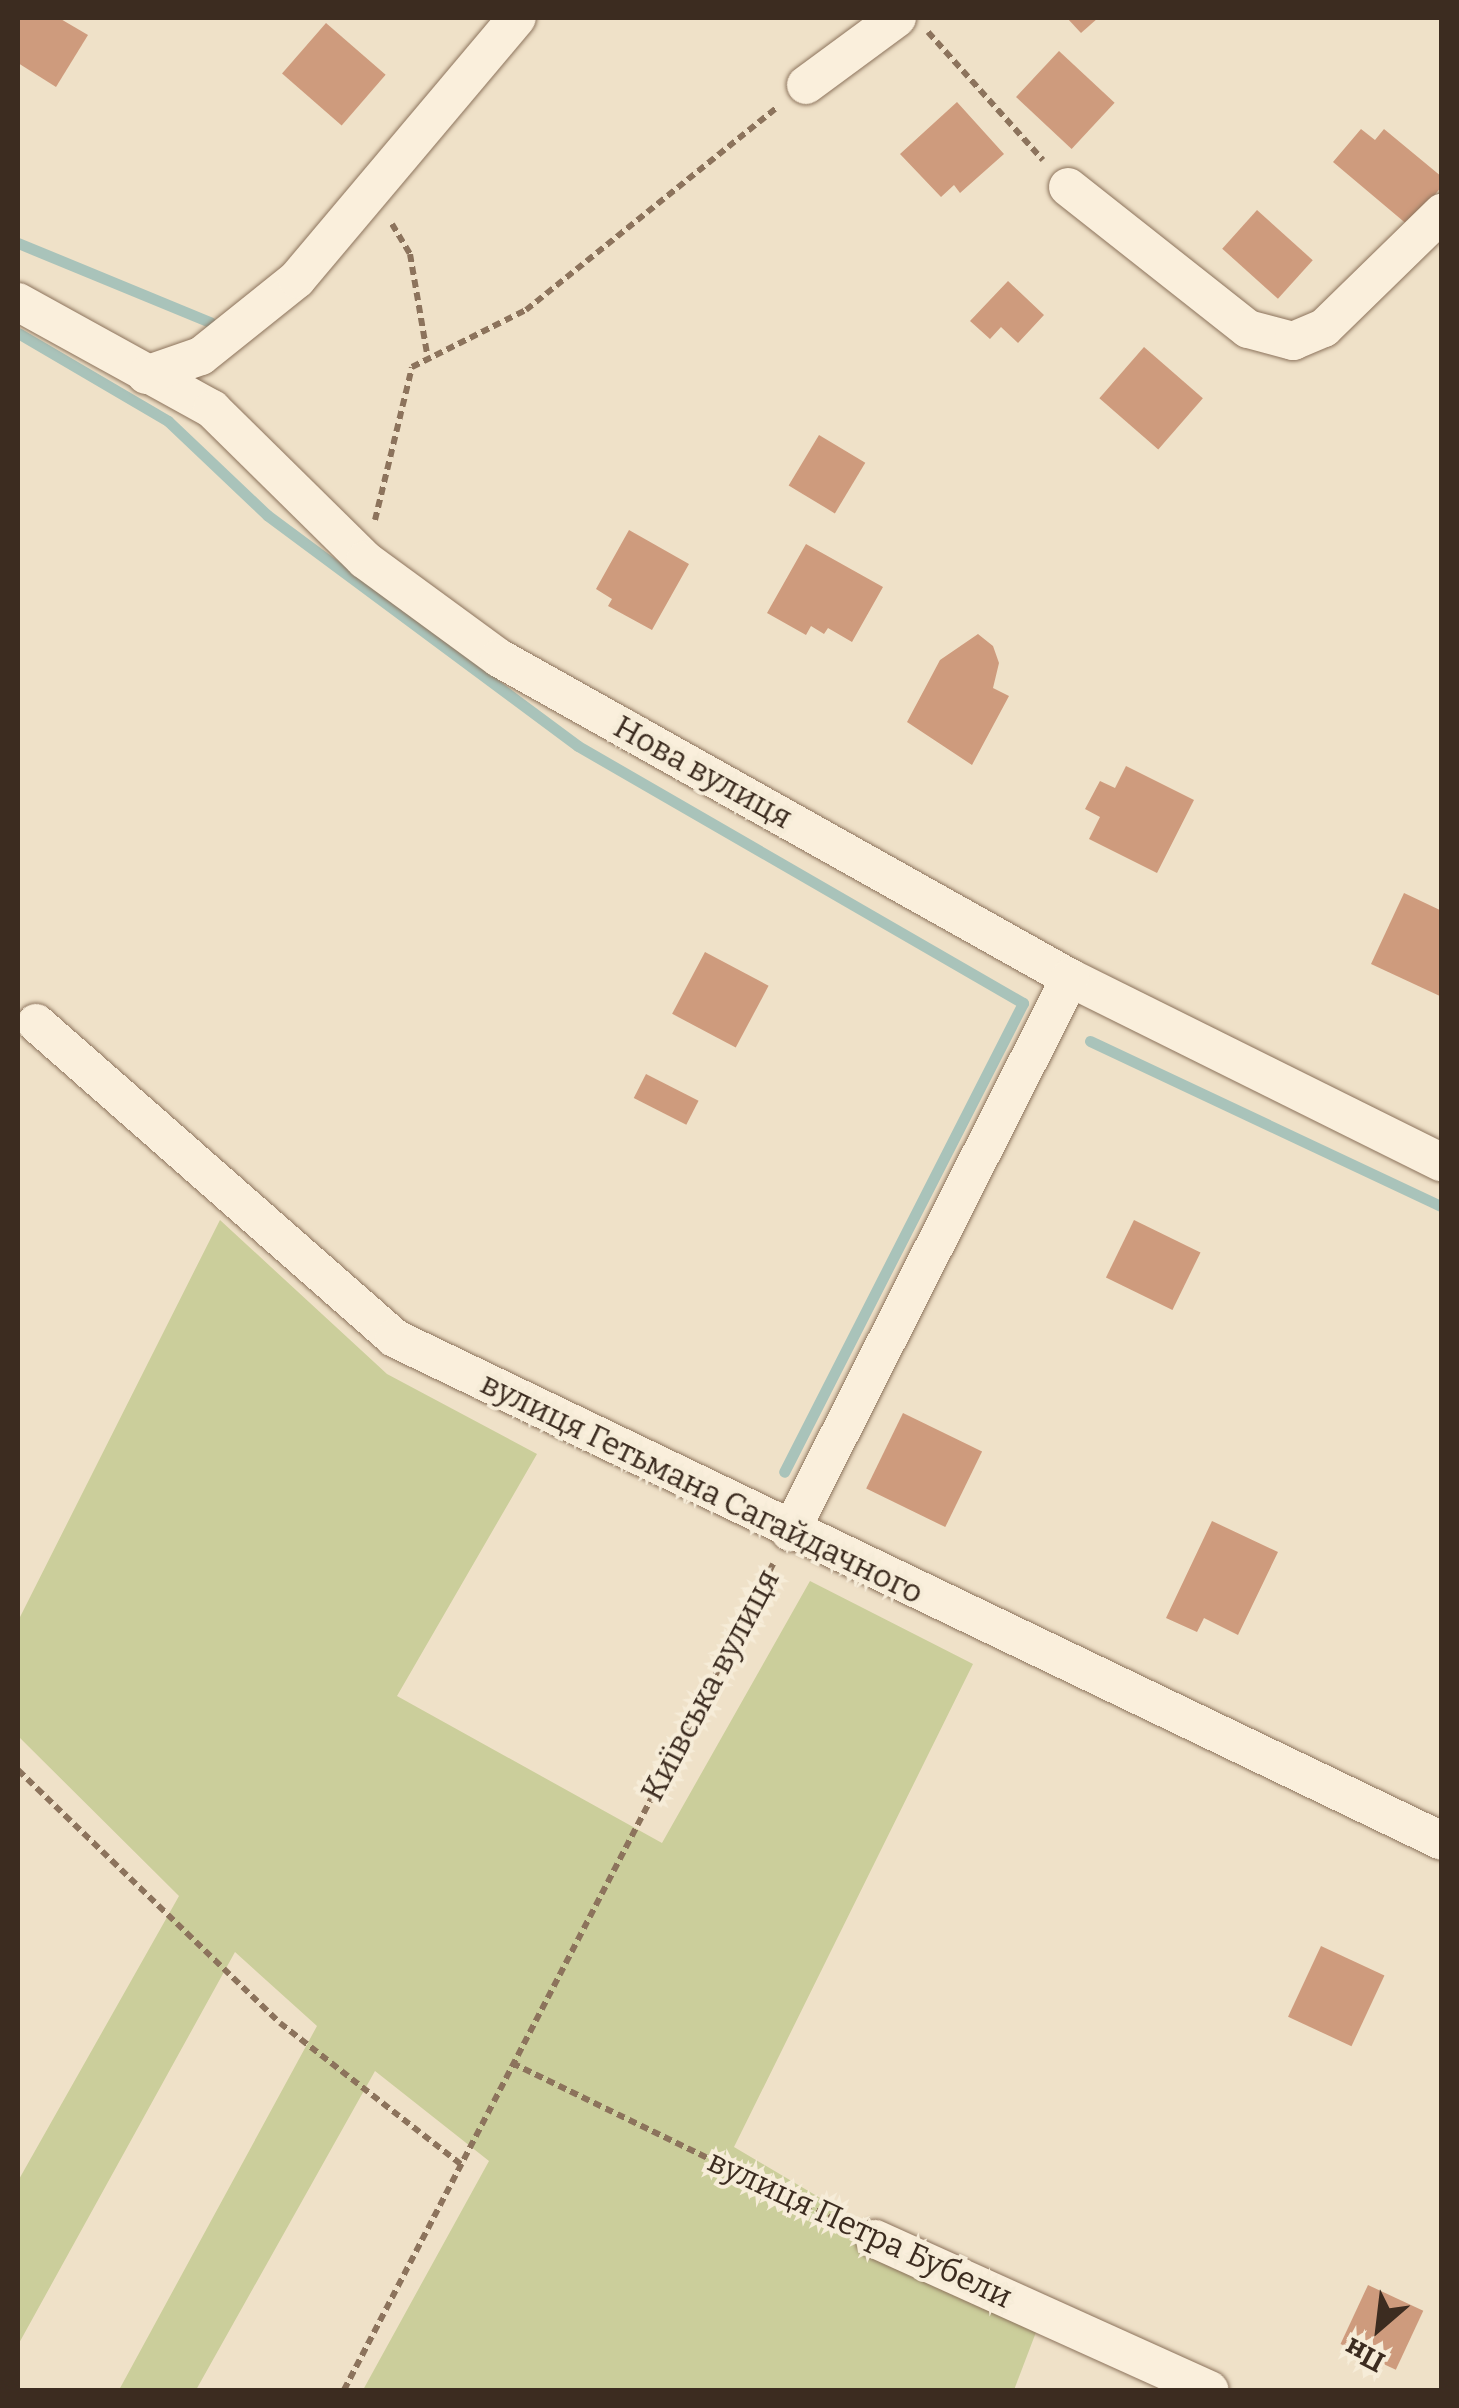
<!DOCTYPE html>
<meta charset="utf-8">
<style>
body{margin:0}
#map{position:relative;width:1459px;height:2408px;overflow:hidden;background:#efe1c8;font-family:Bitter,serif}
div>[style]{position:absolute}
[style*='--x']{left:calc(var(--x)*1px);top:calc(var(--y)*1px);width:calc(var(--w)*1px);rotate:calc(var(--a)*1deg)}
.green>*{inset:0;background:#cbce9b}
.stream>*{height:11px;margin:-5.5px;padding:0 5.5px;transform-origin:5.5px;border-radius:5.5px;background:#a9c3ba}
.building>*{inset:0;background:#ce9b7d;transform-origin:0 0}
.path>*{height:6px;margin-top:-3px;transform-origin:0;background:repeating-linear-gradient(90deg,#8c735c 0 8px,transparent 0 13px)}
.roads{filter:drop-shadow(0 0 2px #8c735c) drop-shadow(0 0 2px #8c735c)}
.street>*{height:38px;margin:-19px;padding:0 19px;transform-origin:19px;border-radius:19px;background:#faefdc}
span{translate:-50% -50%;white-space:nowrap;text-align:center;line-height:1.15;-webkit-text-stroke:8px #f6ecd8;paint-order:stroke}
.street-label{font-size:32px;color:#3c2c20}
.frame{position:absolute;inset:0;border:20px solid #3c2c20;pointer-events:none}
.north{position:absolute;left:1329px;top:2278px;width:100px;height:100px;-webkit-text-stroke:8px #f6ecd8;paint-order:stroke;rotate:208deg;font-size:28px;font-weight:700;line-height:40px;text-align:center;color:#3c2c20}
.north::after{content:'';display:block;margin:auto;width:35px;height:45px;background:#3c2c20;clip-path:polygon(50% 0,100% 100%,50% 72%,0 100%)}
</style>
<div id="map">
<div class="green">
<div style="clip-path:polygon(220px 1220px,387px 1374px,537px 1454px,397px 1696px,662px 1843px,810px 1581px,973px 1664px,734px 2147px,1038px 2327px,1014px 2390px,363px 2390px,489px 2161px,375px 2071px,196px 2390px,119px 2390px,317px 2026px,235px 1952px,18px 2345px,18px 2181px,179px 1896px,18px 1736px,18px 1621px)"></div>
</div>
<div class="stream">
<div style="--x:18;--y:243;--w:208;--a:22.4"></div>
<div style="--x:18;--y:333;--w:174;--a:30.4"></div>
<div style="--x:168;--y:421;--w:137;--a:43.5"></div>
<div style="--x:267;--y:515;--w:387;--a:36.6"></div>
<div style="--x:578;--y:746;--w:514;--a:30.01"></div>
<div style="--x:1023;--y:1003;--w:526;--a:117"></div>
<div style="--x:1090;--y:1041;--w:389;--a:25.2"></div>
</div>
<div class="building">
<div style="clip-path:polygon(18px 18px,59px 18px,88px 35px,56px 87px,18px 63px)"></div>
<div style="clip-path:polygon(1067px 18px,1098px 18px,1081px 33px)"></div>
<div style="left:326px;top:23px;width:79px;height:67px;rotate:41deg"></div>
<div style="left:1059px;top:51px;width:76px;height:63px;rotate:43deg"></div>
<div style="clip-path:polygon(957px 102px,1004px 154px,960px 193px,954px 185px,941px 197px,900px 154px)"></div>
<div style="clip-path:polygon(1361px 129px,1375px 140px,1384px 129px,1442px 177px,1442px 186px,1409px 226px,1333px 162px)"></div>
<div style="left:1257px;top:210px;width:75px;height:52px;rotate:42deg"></div>
<div style="clip-path:polygon(1008px 281px,1044px 315px,1018px 343px,1001px 327px,990px 339px,970px 321px)"></div>
<div style="left:1144px;top:347px;width:78px;height:68px;rotate:41deg"></div>
<div style="left:819px;top:435px;width:54px;height:59px;rotate:31deg"></div>
<div style="clip-path:polygon(629px 530px,689px 564px,652px 630px,608px 606px,612px 599px,596px 589px)"></div>
<div style="clip-path:polygon(806px 544px,883px 587px,852px 642px,828px 628px,824px 634px,811px 626px,806px 635px,767px 613px)"></div>
<div style="clip-path:polygon(978px 634px,993px 646px,999px 663px,993px 688px,1009px 696px,972px 765px,907px 722px,940px 660px)"></div>
<div style="clip-path:polygon(1126px 766px,1194px 800px,1157px 873px,1089px 839px,1100px 817px,1085px 809px,1100px 781px,1115px 788px)"></div>
<div style="clip-path:polygon(1404px 893px,1442px 911px,1442px 997px,1371px 964px)"></div>
<div style="left:705px;top:952px;width:72px;height:70px;rotate:28deg"></div>
<div style="left:646px;top:1074px;width:59px;height:27px;rotate:27deg"></div>
<div style="left:1134px;top:1220px;width:74px;height:64px;rotate:26deg"></div>
<div style="left:903px;top:1413px;width:88px;height:84px;rotate:26deg"></div>
<div style="clip-path:polygon(1212px 1521px,1278px 1552px,1238px 1635px,1204px 1618px,1197px 1632px,1166px 1618px)"></div>
<div style="left:1321px;top:1946px;width:70px;height:78px;rotate:25deg"></div>
<div style="left:1368px;top:2285px;width:61px;height:65px;rotate:25deg"></div>
</div>
<div class="path">
<div style="--x:928;--y:32;--w:172;--a:48.1"></div>
<div style="--x:392;--y:224;--w:35;--a:59"></div>
<div style="--x:410;--y:254;--w:107;--a:80.3"></div>
<div style="--x:375;--y:520;--w:157;--a:-76.4"></div>
<div style="--x:412;--y:367;--w:127;--a:-26.6"></div>
<div style="--x:526;--y:310;--w:324;--a:-38.9"></div>
<div style="--x:18;--y:1770;--w:364;--a:44"></div>
<div style="--x:280;--y:2023;--w:231;--a:38"></div>
<div style="--x:512;--y:2063;--w:368;--a:25.9"></div>
<div style="--x:344;--y:2390;--w:931;--a:-62.55"></div>
</div>
<div class="roads">
<div class="street">
<div style="--x:806;--y:85;--w:113;--a:-36.4"></div>
<div style="--x:1068;--y:187;--w:229;--a:38.3"></div>
<div style="--x:1248;--y:329;--w:47;--a:14.9"></div>
<div style="--x:1293;--y:341;--w:34;--a:-23"></div>
<div style="--x:1324;--y:328;--w:165;--a:-44.3"></div>
<div style="--x:18;--y:302;--w:222;--a:28.9"></div>
<div style="--x:212;--y:409;--w:215;--a:44.6"></div>
<div style="--x:365;--y:560;--w:166;--a:36.2"></div>
<div style="--x:499;--y:658;--w:655;--a:29.27"></div>
<div style="--x:1070;--y:978;--w:415;--a:26.4"></div>
<div style="--x:146;--y:375;--w:58;--a:-19.1"></div>
<div style="--x:201;--y:356;--w:123;--a:-38.7"></div>
<div style="--x:297;--y:279;--w:341;--a:-49.9"></div>
<div style="--x:36;--y:1023;--w:477;--a:41.3"></div>
<div style="--x:394;--y:1338;--w:1162;--a:25.64"></div>
<div style="--x:790;--y:1532;--w:621;--a:-63.19"></div>
<div style="--x:875;--y:2239;--w:367;--a:24.3"></div>
</div>
</div>
<div class="street-label">
<span style="left:703px;top:772px;rotate:29deg">Нова вулиця</span>
<span style="left:702px;top:1488px;rotate:26deg">вулиця Гетьмана Сагайдачного</span>
<span style="left:710px;top:1685px;rotate:-62deg">Київська вулиця</span>
<span style="left:860px;top:2229px;rotate:25deg">вулиця Петра Бубели</span>
</div>
<div class="frame"></div>
<div class="north">Пн</div>
</div>
